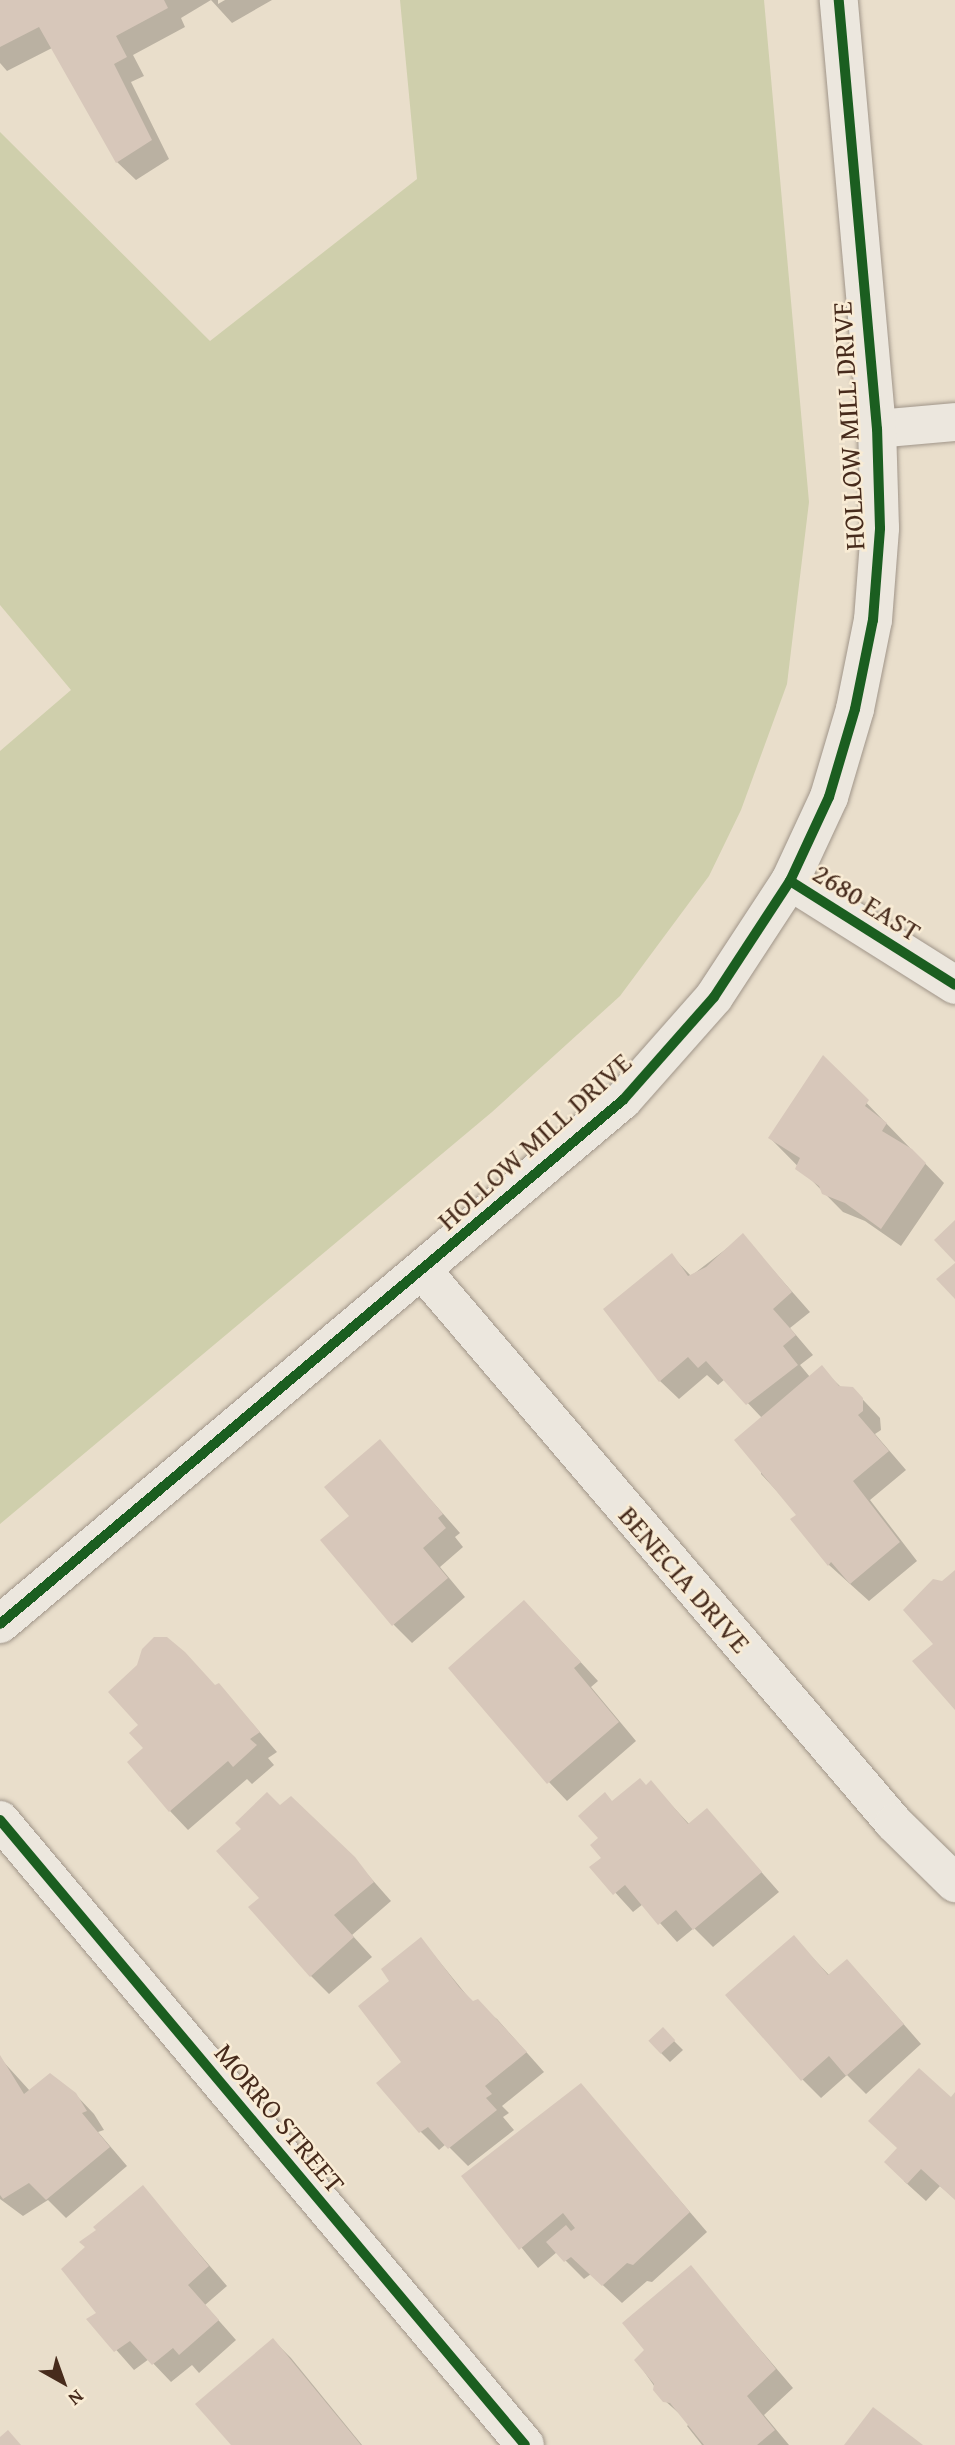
<!DOCTYPE html>
<style>
body{margin:0}
#map{position:relative;width:955px;height:2445px;overflow:hidden;background:#e9decb;font-family:"Gentium Book Plus",serif}
div>[style]{position:absolute}
[style*='--x']{left:calc(var(--x)*1px);top:calc(var(--y)*1px);width:calc(var(--w)*1px);rotate:calc(var(--a)*1deg)}
.green>*{inset:0;background:#cfcfac}
.shadow>*{inset:0;background:#0003}
.building>*{inset:0;background:#d7c7ba;transform-origin:0 0}
.roads{filter:drop-shadow(0 0 2px #a09589) drop-shadow(0 0 2px #a09589)}
.street>*{height:38px;margin:-19px;padding:0 19px;transform-origin:19px;border-radius:19px;background:#ece7de}
.cycleway>*{height:10px;margin:-5px;padding:0 5px;transform-origin:5px;border-radius:5px;background:#1b5e20}
span{translate:-50% -50%;white-space:nowrap;text-align:center;line-height:1.15;-webkit-text-stroke:5px #f9ecd5;paint-order:stroke}
.street-label{font-size:28px;color:#472b1c}
.north{position:absolute;left:28px;top:2347px;width:70px;height:70px;-webkit-text-stroke:5px #f9ecd5;paint-order:stroke;rotate:140deg;font-size:19px;font-weight:700;line-height:28px;text-align:center;color:#472b1c}
.north::after{content:'';display:block;margin:auto;width:24px;height:32px;background:#472b1c;clip-path:polygon(50% 0,100% 100%,50% 72%,0 100%)}
</style>
<div id="map">
<div class="green">
<div style="clip-path:polygon(400px 0,764px 0,809px 502px,787px 684px,741px 810px,709px 876px,620px 996px,492px 1112px,0 1524px,0 751px,71px 690px,0 605px,0 132px,210px 341px,417px 179px)"></div>
</div>
<div class="shadow">
<div style="clip-path:polygon(0 0,218px 0,218px 4px,225px 0,272px 0,232px 23px,211px 0,181px 18px,185px 27px,133px 55px,144px 76px,131px 82px,169px 159px,136px 180px,117px 162px,52px 48px,7px 71px,0 63px)"></div>
<div style="clip-path:polygon(823px 1058px,944px 1183px,901px 1246px,865px 1221px,843px 1212px,770px 1138px)"></div>
<div style="clip-path:polygon(743px 1236px,810px 1312px,790px 1328px,813px 1355px,800px 1365px,810px 1377px,821px 1368px,842px 1388px,852px 1388px,880px 1418px,881px 1430px,875px 1434px,906px 1470px,870px 1500px,917px 1561px,869px 1601px,829px 1565px,792px 1519px,799px 1515px,761px 1474px,762px 1418px,725px 1379px,718px 1385px,707px 1375px,679px 1399px,660px 1381px,672px 1256px,691px 1276px)"></div>
<div style="clip-path:polygon(380px 1442px,460px 1533px,455px 1537px,463px 1547px,440px 1567px,465px 1597px,412px 1643px,394px 1625px,351px 1516px)"></div>
<div style="clip-path:polygon(542px 1620px,598px 1681px,591px 1687px,636px 1741px,567px 1801px,549px 1782px)"></div>
<div style="clip-path:polygon(219px 1685px,277px 1752px,268px 1758px,274px 1765px,252px 1784px,247px 1779px,188px 1830px,170px 1811px,215px 1687px)"></div>
<div style="clip-path:polygon(651px 1783px,690px 1825px,707px 1810px,779px 1892px,713px 1947px,694px 1928px,677px 1942px,643px 1904px,633px 1912px,592px 1867px,603px 1858px,600px 1839px,613px 1803px)"></div>
<div style="clip-path:polygon(354px 1859px,391px 1901px,352px 1935px,372px 1957px,329px 1994px,311px 1976px,261px 1899px)"></div>
<div style="clip-path:polygon(794px 1938px,830px 1976px,865px 1980px,921px 2044px,866px 2094px,847px 2075px,821px 2098px,802px 2079px)"></div>
<div style="clip-path:polygon(421px 1939px,473px 2003px,497px 2019px,544px 2072px,502px 2106px,509px 2113px,503px 2117px,514px 2130px,468px 2166px,446px 2144px,439px 2150px,420px 2131px,403px 2063px,392px 1981px)"></div>
<div style="clip-path:polygon(663px 2030px,683px 2050px,670px 2062px,661px 2053px)"></div>
<div style="clip-path:polygon(0 2058px,30px 2091px,75px 2094px,94px 2114px,104px 2130px,98px 2132px,127px 2166px,66px 2218px,48px 2200px,23px 2216px,0 2199px)"></div>
<div style="clip-path:polygon(581px 2085px,707px 2232px,652px 2282px,647px 2281px,622px 2303px,591px 2274px,584px 2279px,557px 2252px,538px 2268px,464px 2177px)"></div>
<div style="clip-path:polygon(955px 2095px,955px 2199px,940px 2186px,926px 2201px,904px 2181px)"></div>
<div style="clip-path:polygon(143px 2188px,227px 2286px,205px 2305px,236px 2340px,199px 2373px,192px 2365px,171px 2382px,149px 2359px,134px 2370px,89px 2319px,98px 2313px,87px 2247px,98px 2230px)"></div>
<div style="clip-path:polygon(691px 2268px,793px 2388px,764px 2415px,789px 2445px,702px 2445px,687px 2426px,690px 2423px,664px 2400px,636px 2360px,646px 2351px)"></div>
<div style="clip-path:polygon(273px 2340px,291px 2358px,362px 2445px,234px 2445px)"></div>
</div>
<div class="building">
<div style="clip-path:polygon(0 0,164px 0,168px 8px,116px 36px,127px 57px,114px 64px,152px 140px,116px 163px,39px 27px,0 47px)"></div>
<div style="clip-path:polygon(823px 1055px,869px 1100px,865px 1106px,887px 1123px,882px 1131px,912px 1149px,926px 1163px,881px 1229px,845px 1203px,822px 1194px,819px 1186px,795px 1169px,800px 1158px,768px 1138px)"></div>
<div style="clip-path:polygon(955px 1220px,955px 1262px,934px 1240px)"></div>
<div style="clip-path:polygon(743px 1233px,792px 1292px,773px 1309px,796px 1335px,783px 1346px,798px 1365px,746px 1405px,706px 1361px,698px 1368px,688px 1357px,659px 1382px,603px 1309px,672px 1253px,688px 1276px,706px 1267px)"></div>
<div style="clip-path:polygon(955px 1263px,955px 1299px,936px 1279px)"></div>
<div style="clip-path:polygon(822px 1365px,839px 1386px,853px 1387px,863px 1398px,863px 1411px,858px 1415px,889px 1451px,853px 1481px,900px 1542px,850px 1584px,831px 1562px,828px 1566px,790px 1519px,796px 1515px,734px 1440px)"></div>
<div style="clip-path:polygon(380px 1439px,443px 1514px,438px 1518px,446px 1528px,423px 1548px,448px 1578px,392px 1626px,320px 1540px,349px 1516px,324px 1487px)"></div>
<div style="clip-path:polygon(955px 1570px,955px 1710px,912px 1661px,933px 1644px,903px 1610px,933px 1579px,942px 1581px)"></div>
<div style="clip-path:polygon(524px 1600px,581px 1662px,574px 1668px,619px 1722px,547px 1784px,448px 1668px)"></div>
<div style="clip-path:polygon(154px 1637px,167px 1637px,185px 1652px,215px 1685px,219px 1683px,260px 1732px,250px 1739px,257px 1745px,233px 1767px,228px 1761px,169px 1812px,127px 1762px,143px 1748px,129px 1733px,138px 1725px,108px 1692px,137px 1665px,142px 1649px)"></div>
<div style="clip-path:polygon(640px 1778px,646px 1785px,651px 1780px,688px 1824px,707px 1808px,762px 1872px,693px 1930px,676px 1910px,658px 1925px,625px 1885px,613px 1895px,589px 1867px,601px 1858px,590px 1845px,598px 1838px,578px 1816px,605px 1792px,612px 1801px)"></div>
<div style="clip-path:polygon(267px 1792px,280px 1805px,291px 1796px,355px 1857px,374px 1882px,334px 1915px,354px 1937px,310px 1977px,248px 1907px,259px 1898px,216px 1851px,241px 1829px,235px 1823px)"></div>
<div style="clip-path:polygon(794px 1935px,828px 1975px,847px 1959px,904px 2024px,846px 2076px,829px 2056px,801px 2081px,725px 1995px)"></div>
<div style="clip-path:polygon(421px 1937px,459px 1987px,473px 2001px,478px 1999px,527px 2052px,485px 2086px,492px 2094px,486px 2098px,497px 2110px,448px 2149px,428px 2127px,419px 2133px,376px 2083px,401px 2062px,358px 2006px,389px 1981px,381px 1969px)"></div>
<div style="left:663px;top:2027px;width:18px;height:20px;rotate:47deg"></div>
<div style="clip-path:polygon(0 2055px,24px 2094px,50px 2073px,76px 2093px,87px 2111px,82px 2113px,110px 2147px,46px 2200px,29px 2183px,3px 2199px,0 2195px)"></div>
<div style="clip-path:polygon(919px 2068px,951px 2097px,955px 2092px,955px 2200px,921px 2169px,907px 2184px,884px 2162px,897px 2148px,868px 2121px)"></div>
<div style="clip-path:polygon(581px 2083px,690px 2212px,633px 2265px,627px 2263px,602px 2286px,571px 2257px,564px 2262px,546px 2242px,566px 2225px,571px 2231px,575px 2228px,563px 2213px,519px 2250px,461px 2176px)"></div>
<div style="clip-path:polygon(143px 2185px,209px 2266px,188px 2285px,219px 2320px,179px 2355px,173px 2348px,152px 2365px,130px 2341px,114px 2352px,86px 2319px,96px 2313px,61px 2269px,85px 2247px,79px 2242px,96px 2230px,93px 2227px)"></div>
<div style="clip-path:polygon(691px 2265px,776px 2369px,747px 2396px,775px 2430px,757px 2445px,704px 2445px,670px 2403px,663px 2402px,653px 2390px,654px 2384px,634px 2360px,644px 2350px,622px 2323px)"></div>
<div style="clip-path:polygon(273px 2338px,361px 2445px,231px 2445px,195px 2404px)"></div>
<div style="clip-path:polygon(873px 2407px,923px 2445px,844px 2445px)"></div>
<div style="clip-path:polygon(8px 2430px,21px 2445px,0 2445px,0 2437px)"></div>
</div>
<div class="roads">
<div class="street">
<div style="--x:877;--y:429;--w:78;--a:-5.1"></div>
<div style="--x:790;--y:881;--w:195;--a:32.2"></div>
<div style="--x:422;--y:1270;--w:727;--a:49.52"></div>
<div style="--x:894;--y:1823;--w:86;--a:44.5"></div>
<div style="--x:0;--y:1624;--w:814;--a:-40.07"></div>
<div style="--x:623;--y:1100;--w:137;--a:-48.5"></div>
<div style="--x:714;--y:997;--w:139;--a:-56.8"></div>
<div style="--x:790;--y:881;--w:93;--a:-65.1"></div>
<div style="--x:829;--y:797;--w:92;--a:-73.5"></div>
<div style="--x:855;--y:709;--w:91;--a:-78.6"></div>
<div style="--x:873;--y:620;--w:92;--a:-85.6"></div>
<div style="--x:880;--y:528;--w:99;--a:-91.7"></div>
<div style="--x:877;--y:429;--w:431;--a:-95.1"></div>
<div style="--x:0;--y:1820;--w:816;--a:49.97"></div>
</div>
</div>
<div class="cycleway">
<div style="--x:790;--y:881;--w:195;--a:32.2"></div>
<div style="--x:0;--y:1624;--w:814;--a:-40.07"></div>
<div style="--x:623;--y:1100;--w:137;--a:-48.5"></div>
<div style="--x:714;--y:997;--w:139;--a:-56.8"></div>
<div style="--x:790;--y:881;--w:93;--a:-65.1"></div>
<div style="--x:829;--y:797;--w:92;--a:-73.5"></div>
<div style="--x:855;--y:709;--w:91;--a:-78.6"></div>
<div style="--x:873;--y:620;--w:92;--a:-85.6"></div>
<div style="--x:880;--y:528;--w:99;--a:-91.7"></div>
<div style="--x:877;--y:429;--w:431;--a:-95.1"></div>
<div style="--x:0;--y:1820;--w:816;--a:49.97"></div>
</div>
<div class="street-label">
<span style="left:848px;top:426px;rotate:-93deg">HOLLOW MILL DRIVE</span>
<span style="left:867px;top:902px;rotate:32deg">2680 EAST</span>
<span style="left:534px;top:1141px;rotate:-42deg">HOLLOW MILL DRIVE</span>
<span style="left:685px;top:1579px;rotate:49deg">BENECIA DRIVE</span>
<span style="left:280px;top:2118px;rotate:50deg">MORRO STREET</span>
</div>
<div class="north">N</div>
</div>
